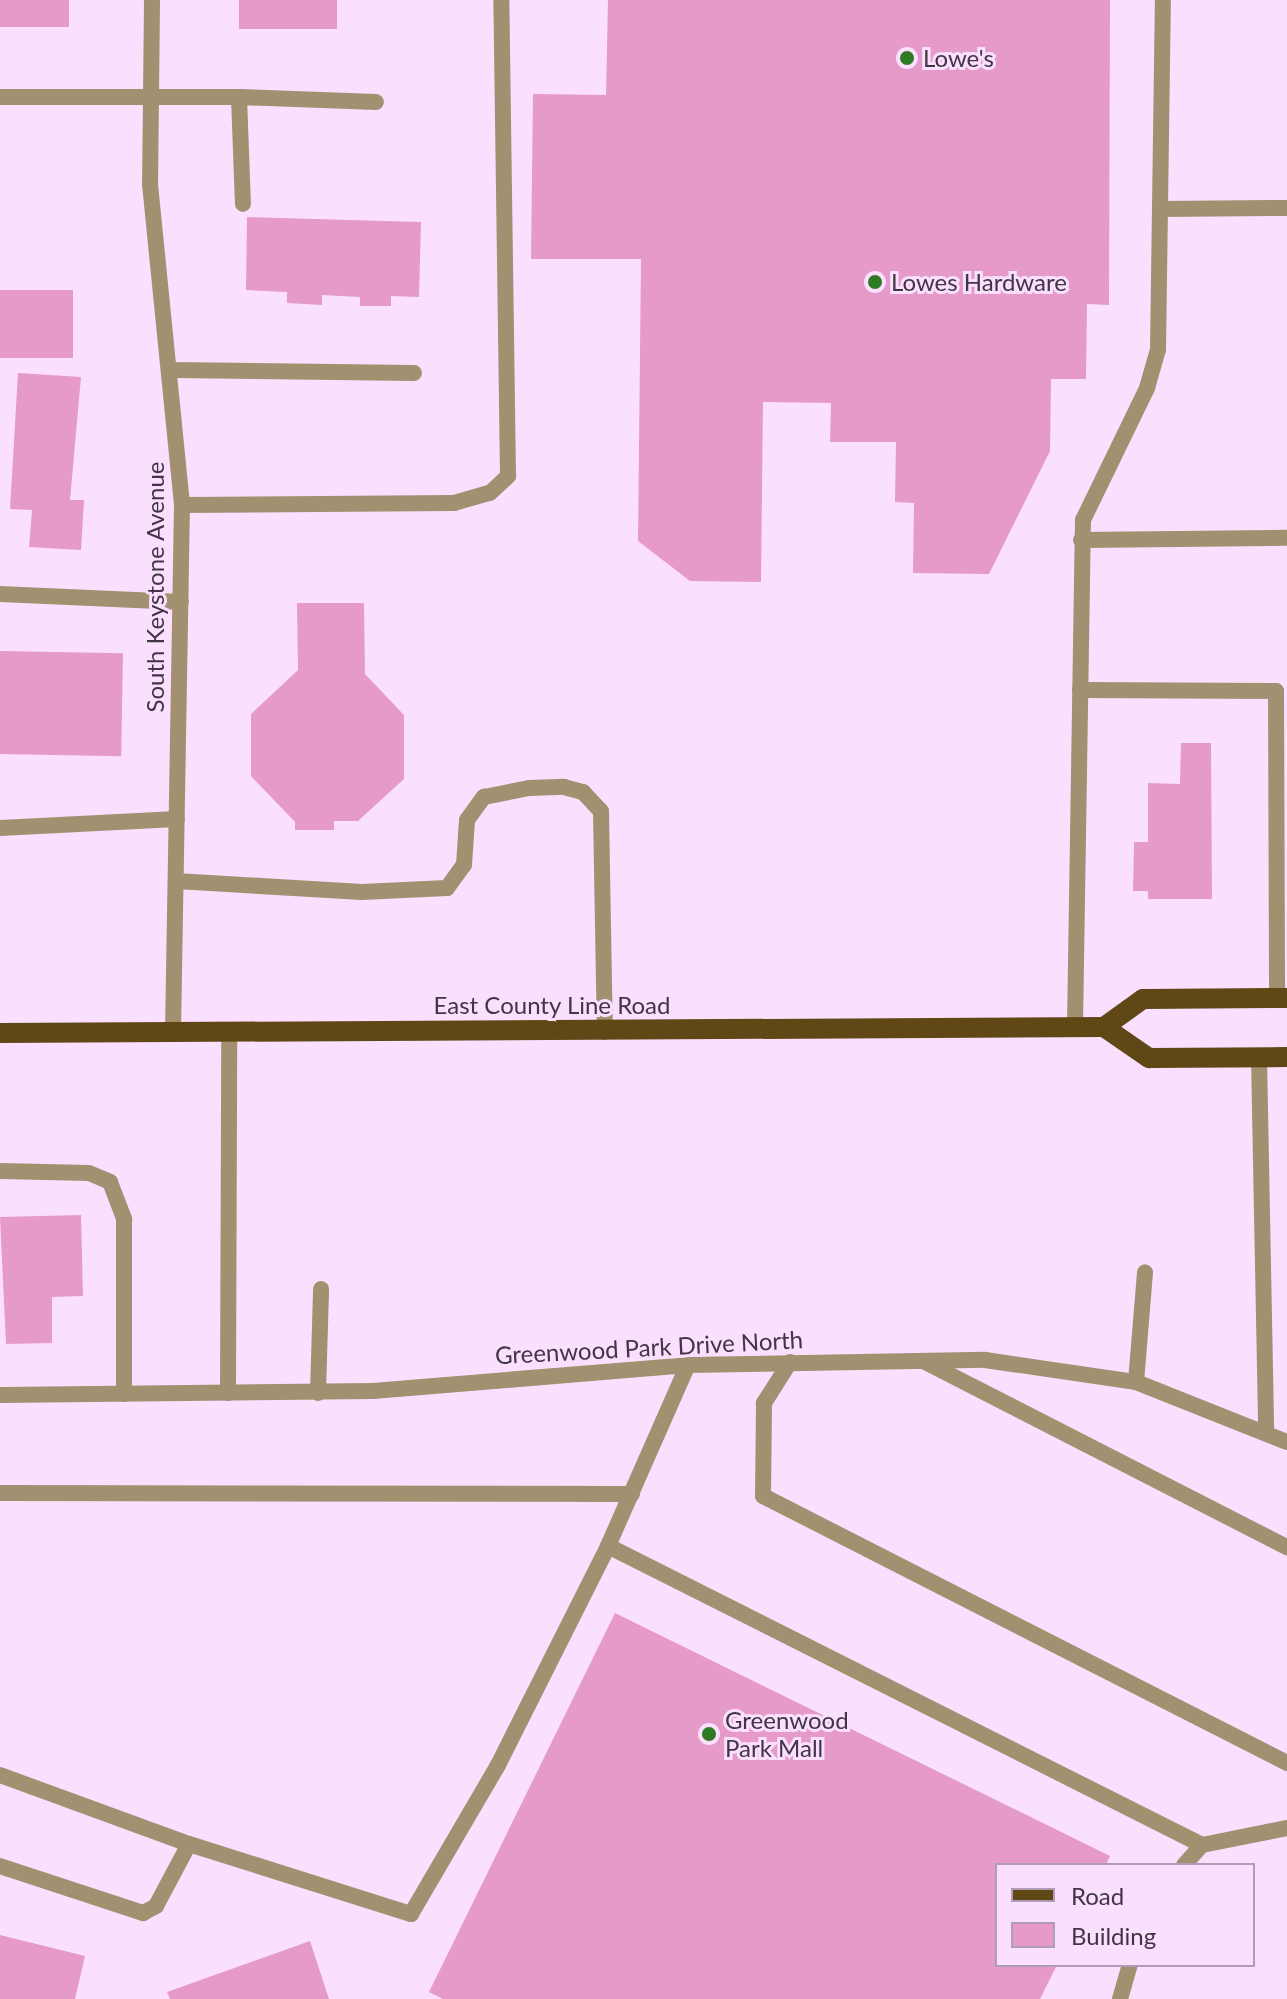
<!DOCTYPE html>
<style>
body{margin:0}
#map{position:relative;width:1287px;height:1999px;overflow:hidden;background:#fae0fe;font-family:Lato,sans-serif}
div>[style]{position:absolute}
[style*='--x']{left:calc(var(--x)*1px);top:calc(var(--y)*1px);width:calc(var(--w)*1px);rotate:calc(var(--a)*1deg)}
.building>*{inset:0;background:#e59aca;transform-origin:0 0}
.service>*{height:16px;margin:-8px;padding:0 8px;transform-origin:8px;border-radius:8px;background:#a29071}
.minor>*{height:16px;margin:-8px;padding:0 8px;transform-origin:8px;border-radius:8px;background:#a29071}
.primary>*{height:20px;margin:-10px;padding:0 10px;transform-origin:10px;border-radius:10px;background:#604716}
.dots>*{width:22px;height:22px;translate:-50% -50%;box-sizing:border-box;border:4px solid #fae0fe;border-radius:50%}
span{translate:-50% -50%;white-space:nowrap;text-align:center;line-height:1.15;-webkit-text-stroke:6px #fae0fe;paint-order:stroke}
.poi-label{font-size:24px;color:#423544}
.left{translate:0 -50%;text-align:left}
.street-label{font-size:24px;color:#423544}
.legend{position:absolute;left:995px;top:1863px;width:260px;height:104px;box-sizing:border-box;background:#fae0fe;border:2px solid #b09cb4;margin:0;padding:10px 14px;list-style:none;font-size:24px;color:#423544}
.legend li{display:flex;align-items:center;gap:16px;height:40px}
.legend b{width:40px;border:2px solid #b09cb4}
</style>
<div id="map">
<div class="building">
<div style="left:0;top:0;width:69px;height:27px"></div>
<div style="left:239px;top:0;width:98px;height:29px"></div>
<div style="clip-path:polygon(608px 0,1110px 0,1109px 305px,1087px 304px,1086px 379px,1051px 379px,1050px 451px,989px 574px,913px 573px,914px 503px,895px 502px,896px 442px,830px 442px,831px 403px,763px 402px,761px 582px,690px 581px,638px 541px,641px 259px,531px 259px,533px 94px,606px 95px)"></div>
<div style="clip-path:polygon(247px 217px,421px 222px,419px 297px,391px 296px,391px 306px,360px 306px,360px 297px,322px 295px,322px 305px,287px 303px,287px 292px,246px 290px)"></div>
<div style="left:0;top:290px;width:73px;height:68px"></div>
<div style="clip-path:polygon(18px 373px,81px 377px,70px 500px,84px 500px,81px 550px,29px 547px,32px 510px,10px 509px)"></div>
<div style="clip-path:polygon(297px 603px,364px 603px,365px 674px,404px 715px,404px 779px,358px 821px,334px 821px,334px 830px,295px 830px,295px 822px,251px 776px,251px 714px,298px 670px)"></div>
<div style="left:0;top:651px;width:123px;height:103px;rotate:1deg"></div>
<div style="clip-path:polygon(1181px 743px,1211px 743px,1212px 899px,1148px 899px,1148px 891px,1133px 891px,1134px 842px,1148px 842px,1148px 783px,1180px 784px)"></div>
<div style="clip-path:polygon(81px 1215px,83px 1296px,52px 1297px,52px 1343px,6px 1344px,0 1217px)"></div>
<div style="clip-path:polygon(615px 1613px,1110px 1856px,1106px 1865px,997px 1865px,997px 1965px,1057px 1965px,1040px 1999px,443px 1999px,429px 1992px)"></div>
<div style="clip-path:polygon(0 1935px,85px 1956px,75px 1999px,0 1999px)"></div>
<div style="clip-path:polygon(310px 1941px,329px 1999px,170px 1999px,167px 1992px)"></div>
</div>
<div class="service">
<div style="--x:0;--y:97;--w:239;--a:0"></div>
<div style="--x:239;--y:97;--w:107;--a:87.9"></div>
<div style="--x:239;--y:97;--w:137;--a:2.1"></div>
<div style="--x:1160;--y:209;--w:127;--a:-0.5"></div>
<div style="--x:170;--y:370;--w:244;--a:0.7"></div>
<div style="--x:182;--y:505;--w:272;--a:-0.4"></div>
<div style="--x:454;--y:503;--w:37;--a:-16"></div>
<div style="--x:490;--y:493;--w:25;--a:-43"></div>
<div style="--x:508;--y:476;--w:476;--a:-90.8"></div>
<div style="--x:1081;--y:540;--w:206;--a:-0.6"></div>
<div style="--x:0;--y:594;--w:181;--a:2.5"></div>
<div style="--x:1080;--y:690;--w:196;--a:0.3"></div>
<div style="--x:1276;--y:691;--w:307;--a:89.8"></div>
<div style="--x:0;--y:828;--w:177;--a:-2.9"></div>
<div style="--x:176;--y:881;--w:186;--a:3.4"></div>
<div style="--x:362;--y:892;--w:85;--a:-2.7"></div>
<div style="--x:447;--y:888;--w:29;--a:-54"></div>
<div style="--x:464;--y:865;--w:45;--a:-86.2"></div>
<div style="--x:467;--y:820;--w:29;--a:-54"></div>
<div style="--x:484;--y:797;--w:46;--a:-11.3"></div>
<div style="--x:529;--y:788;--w:35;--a:-2"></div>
<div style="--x:564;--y:787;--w:20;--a:15"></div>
<div style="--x:583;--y:792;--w:26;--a:47"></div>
<div style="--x:601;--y:811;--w:221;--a:89"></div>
<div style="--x:1075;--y:1027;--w:507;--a:-89.1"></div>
<div style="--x:1083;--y:520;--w:147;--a:-64.1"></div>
<div style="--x:1147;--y:388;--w:40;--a:-74"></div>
<div style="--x:1158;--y:350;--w:350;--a:-89.2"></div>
<div style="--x:1259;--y:1057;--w:374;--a:88.9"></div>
<div style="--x:0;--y:1171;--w:89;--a:1.3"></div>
<div style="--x:89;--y:1173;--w:23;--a:23"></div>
<div style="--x:110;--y:1182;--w:40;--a:69"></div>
<div style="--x:124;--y:1219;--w:175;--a:90"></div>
<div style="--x:790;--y:1362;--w:49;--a:122.4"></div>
<div style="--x:764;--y:1403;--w:93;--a:90.6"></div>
<div style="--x:763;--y:1496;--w:588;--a:27"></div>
<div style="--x:925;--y:1362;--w:407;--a:27.1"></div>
<div style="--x:1136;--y:1382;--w:110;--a:-85.3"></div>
<div style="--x:228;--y:1393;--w:362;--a:-89.8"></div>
<div style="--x:318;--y:1393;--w:104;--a:-88.3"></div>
<div style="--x:0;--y:1395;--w:373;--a:-0.6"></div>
<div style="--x:373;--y:1391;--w:316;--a:-4.7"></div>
<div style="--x:688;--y:1365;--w:297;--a:-1"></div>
<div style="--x:985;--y:1360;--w:153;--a:8.3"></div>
<div style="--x:1136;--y:1382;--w:162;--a:21.7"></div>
<div style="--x:0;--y:1493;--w:632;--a:0.09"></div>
<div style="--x:608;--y:1546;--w:665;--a:26.72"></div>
<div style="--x:0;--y:1775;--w:201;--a:20.1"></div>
<div style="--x:189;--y:1844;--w:233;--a:17.5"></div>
<div style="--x:411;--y:1914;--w:173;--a:-59.7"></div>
<div style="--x:498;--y:1765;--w:245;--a:-63.3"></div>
<div style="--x:608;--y:1546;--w:198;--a:-66.2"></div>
<div style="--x:1184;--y:1865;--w:27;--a:-48"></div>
<div style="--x:1202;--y:1845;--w:87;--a:-11.3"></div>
<div style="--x:0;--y:1866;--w:151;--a:18.2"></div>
<div style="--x:143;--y:1913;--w:15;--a:-28"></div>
<div style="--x:156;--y:1906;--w:70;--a:-62"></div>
<div style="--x:1120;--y:1999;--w:35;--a:-74"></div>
</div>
<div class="minor">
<div style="--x:152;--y:0;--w:184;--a:90.6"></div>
<div style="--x:150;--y:184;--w:323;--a:84.3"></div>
<div style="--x:182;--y:505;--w:526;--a:90.98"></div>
</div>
<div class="primary">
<div style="--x:1104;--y:1027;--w:48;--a:-35.7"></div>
<div style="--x:1143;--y:999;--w:144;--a:-0.4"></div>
<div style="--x:0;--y:1033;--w:1104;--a:-0.31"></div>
<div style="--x:1104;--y:1027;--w:55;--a:34.6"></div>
<div style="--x:1149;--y:1058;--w:138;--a:-0.4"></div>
</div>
<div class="dots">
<div style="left:907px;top:58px;background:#2d7a22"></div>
<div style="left:875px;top:282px;background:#2d7a22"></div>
<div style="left:709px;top:1734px;background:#2d7a22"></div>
</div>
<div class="poi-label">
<span class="left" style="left:923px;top:58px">Lowe's</span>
<span class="left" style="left:891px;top:282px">Lowes Hardware</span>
<span class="left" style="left:725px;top:1734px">Greenwood<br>Park Mall</span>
</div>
<div class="street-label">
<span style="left:155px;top:587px;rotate:-90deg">South Keystone Avenue</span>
<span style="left:552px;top:1005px">East County Line Road</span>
<span style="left:649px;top:1347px;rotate:-3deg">Greenwood Park Drive North</span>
</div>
<ul class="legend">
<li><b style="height:10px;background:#604716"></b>Road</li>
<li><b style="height:22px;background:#e59aca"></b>Building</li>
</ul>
</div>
